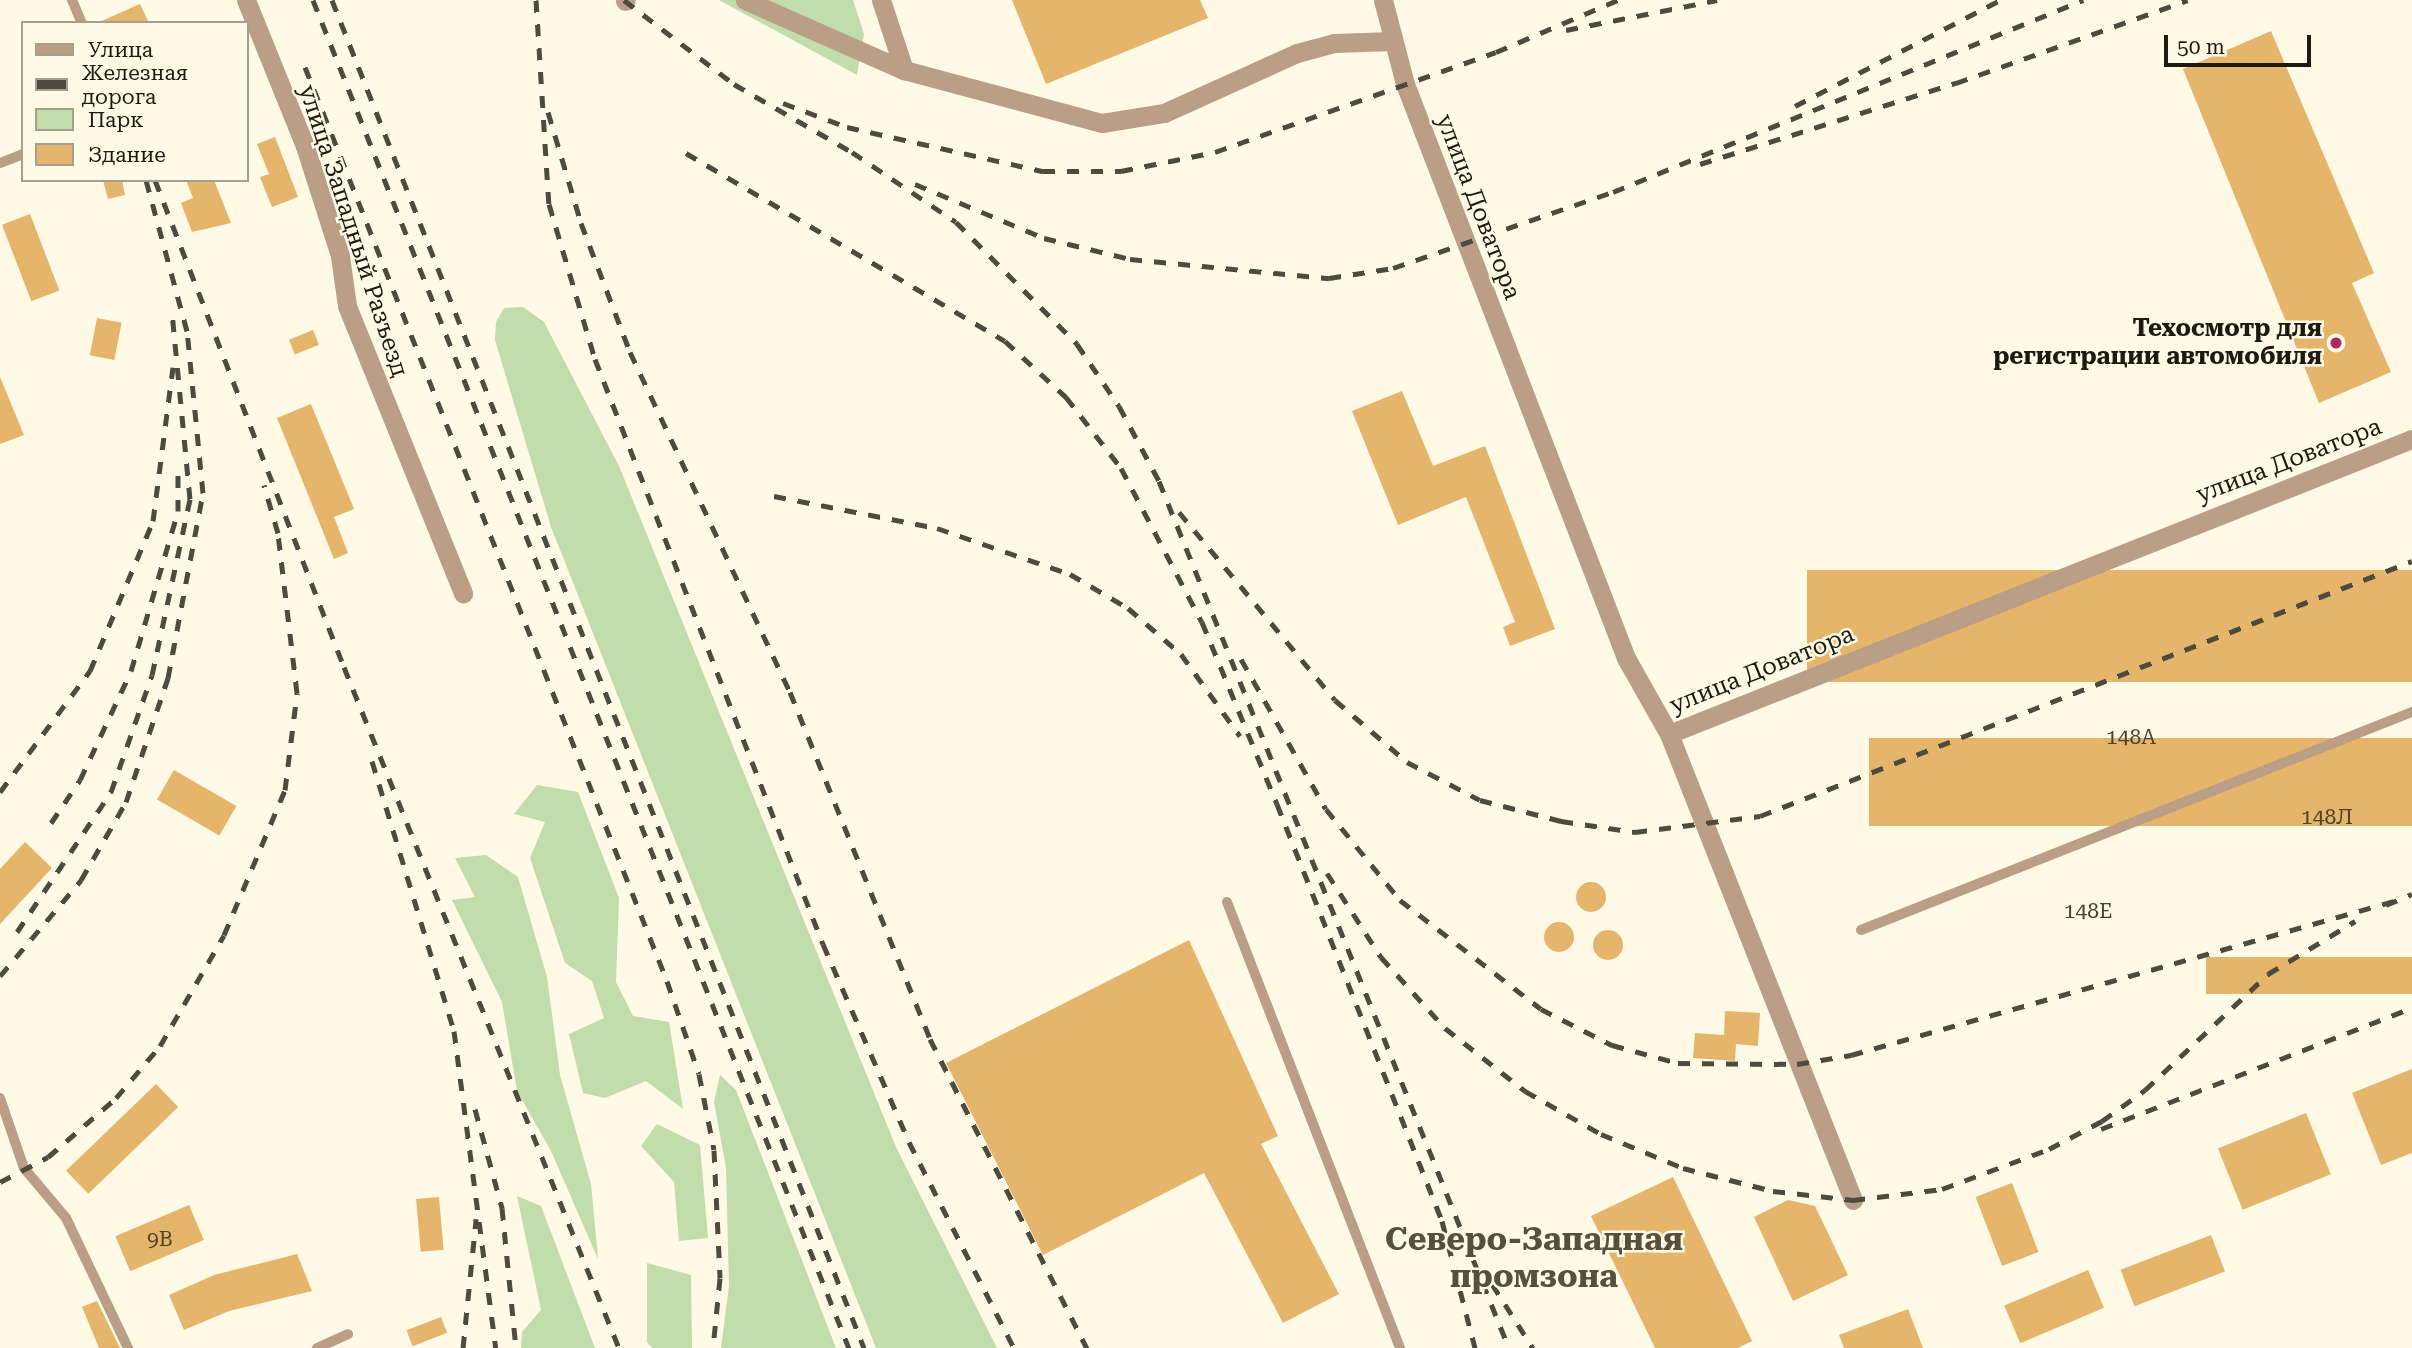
<!DOCTYPE html>
<meta charset="utf-8">
<style>
body{margin:0}
#map{position:relative;width:2412px;height:1348px;overflow:hidden;background:#fff9e6;font-family:"Roboto Serif",serif}
div>[style]{position:absolute}
[style*='--x']{left:calc(var(--x)*1px);top:calc(var(--y)*1px);width:calc(var(--w)*1px);rotate:calc(var(--a)*1deg)}
.green>*{inset:0;background:#c1ddab}
.building>*{inset:0;background:#e4b56b;transform-origin:0 0}
.round{border-radius:50%}
.lane>*{height:10px;margin:-5px;padding:0 5px;transform-origin:5px;border-radius:5px;background:#ba9e85}
.street>*{height:19px;margin:-9.5px;padding:0 9.5px;transform-origin:9.5px;border-radius:9.5px;background:#ba9e85}
.rail>*{height:5px;margin-top:-2.5px;transform-origin:0;background:repeating-linear-gradient(90deg,#4d4b3f 0 12px,transparent 0 24px)}
.dots>*{width:19px;height:19px;translate:-50% -50%;box-sizing:border-box;border:4px solid #fff9e6;border-radius:50%}
span{translate:-50% -50%;white-space:nowrap;text-align:center;line-height:1.15;-webkit-text-stroke:5px #fff9e6;paint-order:stroke}
.number-label{font-size:21px;color:#4e4128}
.number-label span{-webkit-text-stroke-width:0}
.street-label{font-size:24px;color:#1c1a11}
.poi-label{font-size:24px;color:#1c1a11;font-weight:700}
.right{translate:-100% -50%;text-align:right}
.district-label{font-size:32px;color:#554f3b;font-weight:700}
.legend{position:absolute;left:21px;top:21px;width:228px;height:161px;box-sizing:border-box;background:#fff9e6;border:2px solid #a4a091;margin:0;padding:9px 12px;list-style:none;font-size:21px;color:#1c1a11}
.legend li{display:flex;align-items:center;gap:14px;height:35px}
.legend b{width:35px;border:2px solid #a4a091}
.scale{position:absolute;left:2164px;top:35px;width:147px;height:32px;box-sizing:border-box;border:4px solid #1c1a11;border-top:0;padding-left:9px;font-size:21px;line-height:24px;white-space:nowrap;color:#1c1a11;-webkit-text-stroke:5px #fff9e6;paint-order:stroke}
</style>
<div id="map">
<div class="green">
<div style="clip-path:polygon(719px 0,853px 0,864px 34px,857px 75px)"></div>
<div style="clip-path:polygon(523px 307px,544px 322px,619px 466px,896px 1147px,997px 1348px,876px 1348px,551px 527px,495px 340px,496px 322px,504px 308px)"></div>
<div style="clip-path:polygon(537px 785px,578px 792px,619px 898px,616px 982px,633px 1016px,669px 1022px,683px 1109px,646px 1081px,605px 1098px,583px 1093px,569px 1034px,604px 1018px,592px 981px,565px 963px,530px 858px,545px 822px,514px 814px)"></div>
<div style="clip-path:polygon(486px 855px,518px 877px,547px 977px,560px 1075px,591px 1184px,598px 1259px,551px 1151px,517px 1091px,502px 1002px,452px 900px,475px 897px,455px 858px)"></div>
<div style="clip-path:polygon(720px 1075px,736px 1090px,836px 1348px,721px 1348px,729px 1286px,726px 1168px,714px 1102px)"></div>
<div style="clip-path:polygon(657px 1124px,700px 1145px,708px 1238px,679px 1241px,674px 1182px,641px 1146px)"></div>
<div style="clip-path:polygon(517px 1196px,541px 1206px,595px 1348px,521px 1348px,522px 1332px,541px 1310px)"></div>
<div style="clip-path:polygon(647px 1263px,691px 1275px,692px 1348px,652px 1348px,647px 1342px)"></div>
</div>
<div class="building">
<div style="clip-path:polygon(1012px 0,1200px 0,1208px 18px,1046px 84px)"></div>
<div style="clip-path:polygon(140px 4px,149px 23px,97px 23px)"></div>
<div style="clip-path:polygon(2271px 31px,2374px 273px,2352px 283px,2391px 372px,2319px 403px,2183px 69px)"></div>
<div style="clip-path:polygon(275px 137px,298px 197px,272px 207px,260px 177px,269px 174px,257px 144px)"></div>
<div style="clip-path:polygon(103px 180px,122px 180px,125px 195px,108px 199px)"></div>
<div style="clip-path:polygon(186px 180px,214px 180px,231px 223px,192px 232px,181px 203px,193px 198px)"></div>
<div style="left:30px;top:214px;width:82px;height:30px;rotate:69deg"></div>
<div style="left:97px;top:318px;width:25px;height:38px;rotate:11deg"></div>
<div style="left:313px;top:330px;width:16px;height:26px;rotate:68deg"></div>
<div style="clip-path:polygon(0 377px,24px 435px,0 444px)"></div>
<div style="clip-path:polygon(1402px 391px,1433px 466px,1485px 446px,1555px 629px,1510px 646px,1503px 627px,1515px 622px,1466px 497px,1398px 525px,1352px 411px)"></div>
<div style="clip-path:polygon(311px 404px,354px 509px,334px 517px,348px 553px,334px 559px,277px 418px)"></div>
<div style="left:2412px;top:570px;width:112px;height:605px;rotate:90deg"></div>
<div style="left:2412px;top:738px;width:88px;height:543px;rotate:90deg"></div>
<div style="left:174px;top:770px;width:72px;height:34px;rotate:30deg"></div>
<div style="clip-path:polygon(25px 842px,52px 868px,0 924px,0 869px)"></div>
<div class="round" style="left:1576px;top:882px;width:30px;height:30px"></div>
<div class="round" style="left:1544px;top:922px;width:30px;height:30px"></div>
<div class="round" style="left:1593px;top:930px;width:30px;height:30px"></div>
<div style="clip-path:polygon(1189px 940px,1278px 1136px,1261px 1144px,1339px 1294px,1283px 1323px,1204px 1173px,1043px 1255px,946px 1063px)"></div>
<div style="left:2412px;top:957px;width:37px;height:206px;rotate:90deg"></div>
<div style="clip-path:polygon(1725px 1011px,1760px 1013px,1758px 1046px,1736px 1044px,1735px 1061px,1693px 1058px,1695px 1033px,1724px 1035px)"></div>
<div style="clip-path:polygon(2412px 1069px,2412px 1153px,2381px 1165px,2352px 1093px)"></div>
<div style="left:156px;top:1084px;width:32px;height:125px;rotate:46deg"></div>
<div style="left:2306px;top:1113px;width:66px;height:95px;rotate:68deg"></div>
<div style="clip-path:polygon(1673px 1177px,1752px 1341px,1738px 1348px,1655px 1348px,1591px 1216px)"></div>
<div style="left:2012px;top:1183px;width:74px;height:39px;rotate:69deg"></div>
<div style="left:439px;top:1197px;width:53px;height:23px;rotate:85deg"></div>
<div style="clip-path:polygon(1788px 1200px,1815px 1206px,1848px 1275px,1793px 1301px,1754px 1217px)"></div>
<div style="left:189px;top:1205px;width:38px;height:80px;rotate:67deg"></div>
<div style="left:2211px;top:1235px;width:39px;height:97px;rotate:69deg"></div>
<div style="clip-path:polygon(297px 1254px,312px 1291px,229px 1311px,184px 1330px,169px 1295px,214px 1275px)"></div>
<div style="left:2088px;top:1270px;width:41px;height:91px;rotate:67deg"></div>
<div style="clip-path:polygon(97px 1301px,120px 1348px,99px 1348px,82px 1307px)"></div>
<div style="clip-path:polygon(1908px 1309px,1923px 1348px,1844px 1348px,1839px 1335px)"></div>
<div style="left:441px;top:1317px;width:17px;height:37px;rotate:69deg"></div>
</div>
<div class="lane">
<div style="--x:72;--y:0;--w:25;--a:67"></div>
<div style="--x:0;--y:163;--w:25;--a:-21"></div>
<div style="--x:1227;--y:902;--w:478;--a:68.8"></div>
<div style="--x:1861;--y:930;--w:593;--a:-21.59"></div>
<div style="--x:0;--y:1098;--w:74;--a:71.1"></div>
<div style="--x:24;--y:1168;--w:65;--a:50"></div>
<div style="--x:66;--y:1218;--w:144;--a:64.5"></div>
<div style="--x:317;--y:1348;--w:34;--a:-24"></div>
</div>
<div class="street">
<div style="--x:246;--y:0;--w:157;--a:68"></div>
<div style="--x:305;--y:146;--w:115;--a:72.3"></div>
<div style="--x:340;--y:256;--w:50;--a:82"></div>
<div style="--x:347;--y:306;--w:310;--a:68"></div>
<div style="--x:745;--y:0;--w:174;--a:23.8"></div>
<div style="--x:904;--y:70;--w:205;--a:15"></div>
<div style="--x:1102;--y:123;--w:63;--a:-9.2"></div>
<div style="--x:1164;--y:113;--w:146;--a:-24.3"></div>
<div style="--x:1297;--y:53;--w:38;--a:-15"></div>
<div style="--x:1334;--y:43;--w:59;--a:-1.9"></div>
<div style="--x:881;--y:0;--w:74;--a:71.8"></div>
<div style="--x:1383;--y:0;--w:87;--a:75.3"></div>
<div style="--x:1405;--y:84;--w:615;--a:68.94"></div>
<div style="--x:1626;--y:658;--w:87;--a:60.5"></div>
<div style="--x:1669;--y:734;--w:501;--a:68.45"></div>
<div style="--x:625;--y:1;--w:1;--a:-45"></div>
<div style="--x:1669;--y:734;--w:799;--a:-21.66"></div>
</div>
<div class="rail">
<div style="--x:313;--y:0;--w:1451;--a:68.32"></div>
<div style="--x:332;--y:0;--w:1449;--a:68.46"></div>
<div style="--x:536;--y:0;--w:204;--a:86.4"></div>
<div style="--x:549;--y:204;--w:162;--a:73.5"></div>
<div style="--x:595;--y:359;--w:628;--a:68.71"></div>
<div style="--x:823;--y:944;--w:216;--a:66.5"></div>
<div style="--x:909;--y:1142;--w:231;--a:63"></div>
<div style="--x:624;--y:0;--w:138;--a:37.4"></div>
<div style="--x:734;--y:84;--w:136;--a:30"></div>
<div style="--x:852;--y:152;--w:125;--a:33.9"></div>
<div style="--x:956;--y:222;--w:172;--a:45.2"></div>
<div style="--x:1077;--y:344;--w:75;--a:55.9"></div>
<div style="--x:1119;--y:406;--w:85;--a:61.9"></div>
<div style="--x:1159;--y:481;--w:935;--a:68.02"></div>
<div style="--x:1566;--y:30;--w:154;--a:-11.2"></div>
<div style="--x:305;--y:67;--w:983;--a:68.39"></div>
<div style="--x:667;--y:981;--w:98;--a:71"></div>
<div style="--x:699;--y:1074;--w:77;--a:78.8"></div>
<div style="--x:714;--y:1150;--w:128;--a:87.3"></div>
<div style="--x:720;--y:1278;--w:70;--a:95.7"></div>
<div style="--x:783;--y:103;--w:68;--a:20.6"></div>
<div style="--x:847;--y:127;--w:201;--a:12.7"></div>
<div style="--x:1043;--y:171;--w:78;--a:0"></div>
<div style="--x:1121;--y:171;--w:96;--a:-11.4"></div>
<div style="--x:1215;--y:152;--w:298;--a:-19.6"></div>
<div style="--x:1496;--y:52;--w:133;--a:-23.1"></div>
<div style="--x:1795;--y:106;--w:231;--a:-27.3"></div>
<div style="--x:548;--y:112;--w:116;--a:73.4"></div>
<div style="--x:581;--y:223;--w:138;--a:69.2"></div>
<div style="--x:630;--y:352;--w:376;--a:64.8"></div>
<div style="--x:790;--y:692;--w:374;--a:68"></div>
<div style="--x:930;--y:1039;--w:347;--a:63.1"></div>
<div style="--x:686;--y:153;--w:370;--a:30.5"></div>
<div style="--x:1005;--y:341;--w:83;--a:42.6"></div>
<div style="--x:1066;--y:397;--w:90;--a:52.2"></div>
<div style="--x:1121;--y:468;--w:174;--a:62.3"></div>
<div style="--x:1202;--y:622;--w:197;--a:67.6"></div>
<div style="--x:1277;--y:804;--w:448;--a:68.4"></div>
<div style="--x:1442;--y:1221;--w:131;--a:75.4"></div>
<div style="--x:1700;--y:164;--w:269;--a:-17.6"></div>
<div style="--x:1956;--y:83;--w:246;--a:-19.7"></div>
<div style="--x:155;--y:180;--w:522;--a:68.79"></div>
<div style="--x:344;--y:667;--w:734;--a:68.01"></div>
<div style="--x:915;--y:184;--w:140;--a:22.7"></div>
<div style="--x:1044;--y:238;--w:89;--a:13.7"></div>
<div style="--x:1130;--y:259;--w:200;--a:5.5"></div>
<div style="--x:1329;--y:278;--w:65;--a:-8.9"></div>
<div style="--x:1393;--y:268;--w:233;--a:-19.1"></div>
<div style="--x:1613;--y:192;--w:508;--a:-22.22"></div>
<div style="--x:774;--y:496;--w:166;--a:11.1"></div>
<div style="--x:937;--y:528;--w:141;--a:19.1"></div>
<div style="--x:1070;--y:574;--w:67;--a:30.4"></div>
<div style="--x:1128;--y:608;--w:70;--a:41"></div>
<div style="--x:1181;--y:654;--w:101;--a:54.3"></div>
<div style="--x:1179;--y:512;--w:244;--a:50.3"></div>
<div style="--x:1335;--y:700;--w:95;--a:40.7"></div>
<div style="--x:1407;--y:762;--w:82;--a:27.5"></div>
<div style="--x:1480;--y:800;--w:84;--a:14.5"></div>
<div style="--x:1561;--y:821;--w:75;--a:8.5"></div>
<div style="--x:1635;--y:832;--w:126;--a:-7.3"></div>
<div style="--x:1760;--y:816;--w:700;--a:-21.36"></div>
<div style="--x:1241;--y:659;--w:172;--a:60.5"></div>
<div style="--x:1326;--y:809;--w:117;--a:50.9"></div>
<div style="--x:1400;--y:900;--w:178;--a:37.7"></div>
<div style="--x:1541;--y:1009;--w:80;--a:26.9"></div>
<div style="--x:1612;--y:1045;--w:68;--a:15.3"></div>
<div style="--x:1678;--y:1063;--w:119;--a:0.5"></div>
<div style="--x:1797;--y:1064;--w:55;--a:-9.5"></div>
<div style="--x:1851;--y:1055;--w:564;--a:-15.83"></div>
<div style="--x:372;--y:761;--w:282;--a:73.1"></div>
<div style="--x:454;--y:1031;--w:320;--a:82.5"></div>
<div style="--x:0;--y:792;--w:151;--a:-53.4"></div>
<div style="--x:90;--y:671;--w:163;--a:-67.2"></div>
<div style="--x:153;--y:521;--w:155;--a:-82.6"></div>
<div style="--x:51;--y:823;--w:52;--a:-56"></div>
<div style="--x:80;--y:780;--w:120;--a:-64.9"></div>
<div style="--x:131;--y:671;--w:167;--a:-73.6"></div>
<div style="--x:178;--y:511;--w:46;--a:-90"></div>
<div style="--x:1327;--y:873;--w:100;--a:57.3"></div>
<div style="--x:1381;--y:957;--w:96;--a:48"></div>
<div style="--x:1445;--y:1028;--w:102;--a:38.2"></div>
<div style="--x:1525;--y:1091;--w:87;--a:29.5"></div>
<div style="--x:1601;--y:1134;--w:89;--a:22.5"></div>
<div style="--x:1683;--y:1168;--w:93;--a:14.3"></div>
<div style="--x:1773;--y:1191;--w:81;--a:6.4"></div>
<div style="--x:1853;--y:1200;--w:90;--a:-7"></div>
<div style="--x:1942;--y:1189;--w:114;--a:-20.5"></div>
<div style="--x:2049;--y:1149;--w:60;--a:-27.8"></div>
<div style="--x:2102;--y:1121;--w:53;--a:-35.8"></div>
<div style="--x:2145;--y:1090;--w:169;--a:-43.3"></div>
<div style="--x:2268;--y:974;--w:102;--a:-31.3"></div>
<div style="--x:2386;--y:905;--w:28;--a:-23"></div>
<div style="--x:17;--y:932;--w:169;--a:-56.1"></div>
<div style="--x:111;--y:792;--w:124;--a:-70.7"></div>
<div style="--x:152;--y:675;--w:180;--a:-77.8"></div>
<div style="--x:190;--y:499;--w:189;--a:-95.5"></div>
<div style="--x:0;--y:976;--w:126;--a:-49.8"></div>
<div style="--x:81;--y:880;--w:90;--a:-60"></div>
<div style="--x:126;--y:802;--w:131;--a:-71.3"></div>
<div style="--x:168;--y:678;--w:188;--a:-79.3"></div>
<div style="--x:203;--y:493;--w:163;--a:-95.6"></div>
<div style="--x:187;--y:331;--w:156;--a:-105.2"></div>
<div style="--x:475;--y:1109;--w:103;--a:74.7"></div>
<div style="--x:502;--y:1208;--w:141;--a:84.3"></div>
<div style="--x:2101;--y:1129;--w:334;--a:-21.3"></div>
<div style="--x:0;--y:1182;--w:54;--a:-27.5"></div>
<div style="--x:48;--y:1157;--w:90;--a:-40.9"></div>
<div style="--x:116;--y:1098;--w:68;--a:-49.8"></div>
<div style="--x:160;--y:1046;--w:128;--a:-60"></div>
<div style="--x:224;--y:935;--w:157;--a:-67.2"></div>
<div style="--x:285;--y:790;--w:98;--a:-82.9"></div>
<div style="--x:297;--y:693;--w:161;--a:-96.8"></div>
<div style="--x:278;--y:533;--w:50;--a:-106.3"></div>
<div style="--x:1492;--y:1284;--w:76;--a:57.4"></div>
<div style="--x:463;--y:1348;--w:130;--a:-84.2"></div>
</div>
<div class="dots">
<div style="left:2336px;top:343px;background:#af2462"></div>
</div>
<div class="number-label">
<span style="left:2131px;top:737px">148А</span>
<span style="left:2327px;top:817px">148Л</span>
<span style="left:2088px;top:911px">148Е</span>
<span style="left:160px;top:1239px">9В</span>
</div>
<div class="street-label">
<span style="left:1478px;top:207px;rotate:69deg">улица Доватора</span>
<span style="left:353px;top:231px;rotate:72deg">улица Западный Разъезд</span>
<span style="left:2289px;top:461px;rotate:-21deg">улица Доватора</span>
<span style="left:1762px;top:670px;rotate:-22deg">улица Доватора</span>
</div>
<div class="poi-label">
<span class="right" style="left:2322px;top:343px">Техосмотр для<br>регистрации автомобиля</span>
</div>
<div class="district-label">
<span style="left:1534px;top:1258px">Северо-Западная<br>промзона</span>
</div>
<ul class="legend">
<li><b style="height:9px;background:#ba9e85"></b>Улица</li>
<li><b style="height:9px;background:#4d4b3f"></b>Железная дорога</li>
<li><b style="height:19px;background:#c1ddab"></b>Парк</li>
<li><b style="height:19px;background:#e4b56b"></b>Здание</li>
</ul>
<div class="scale">50 m</div>
</div>
